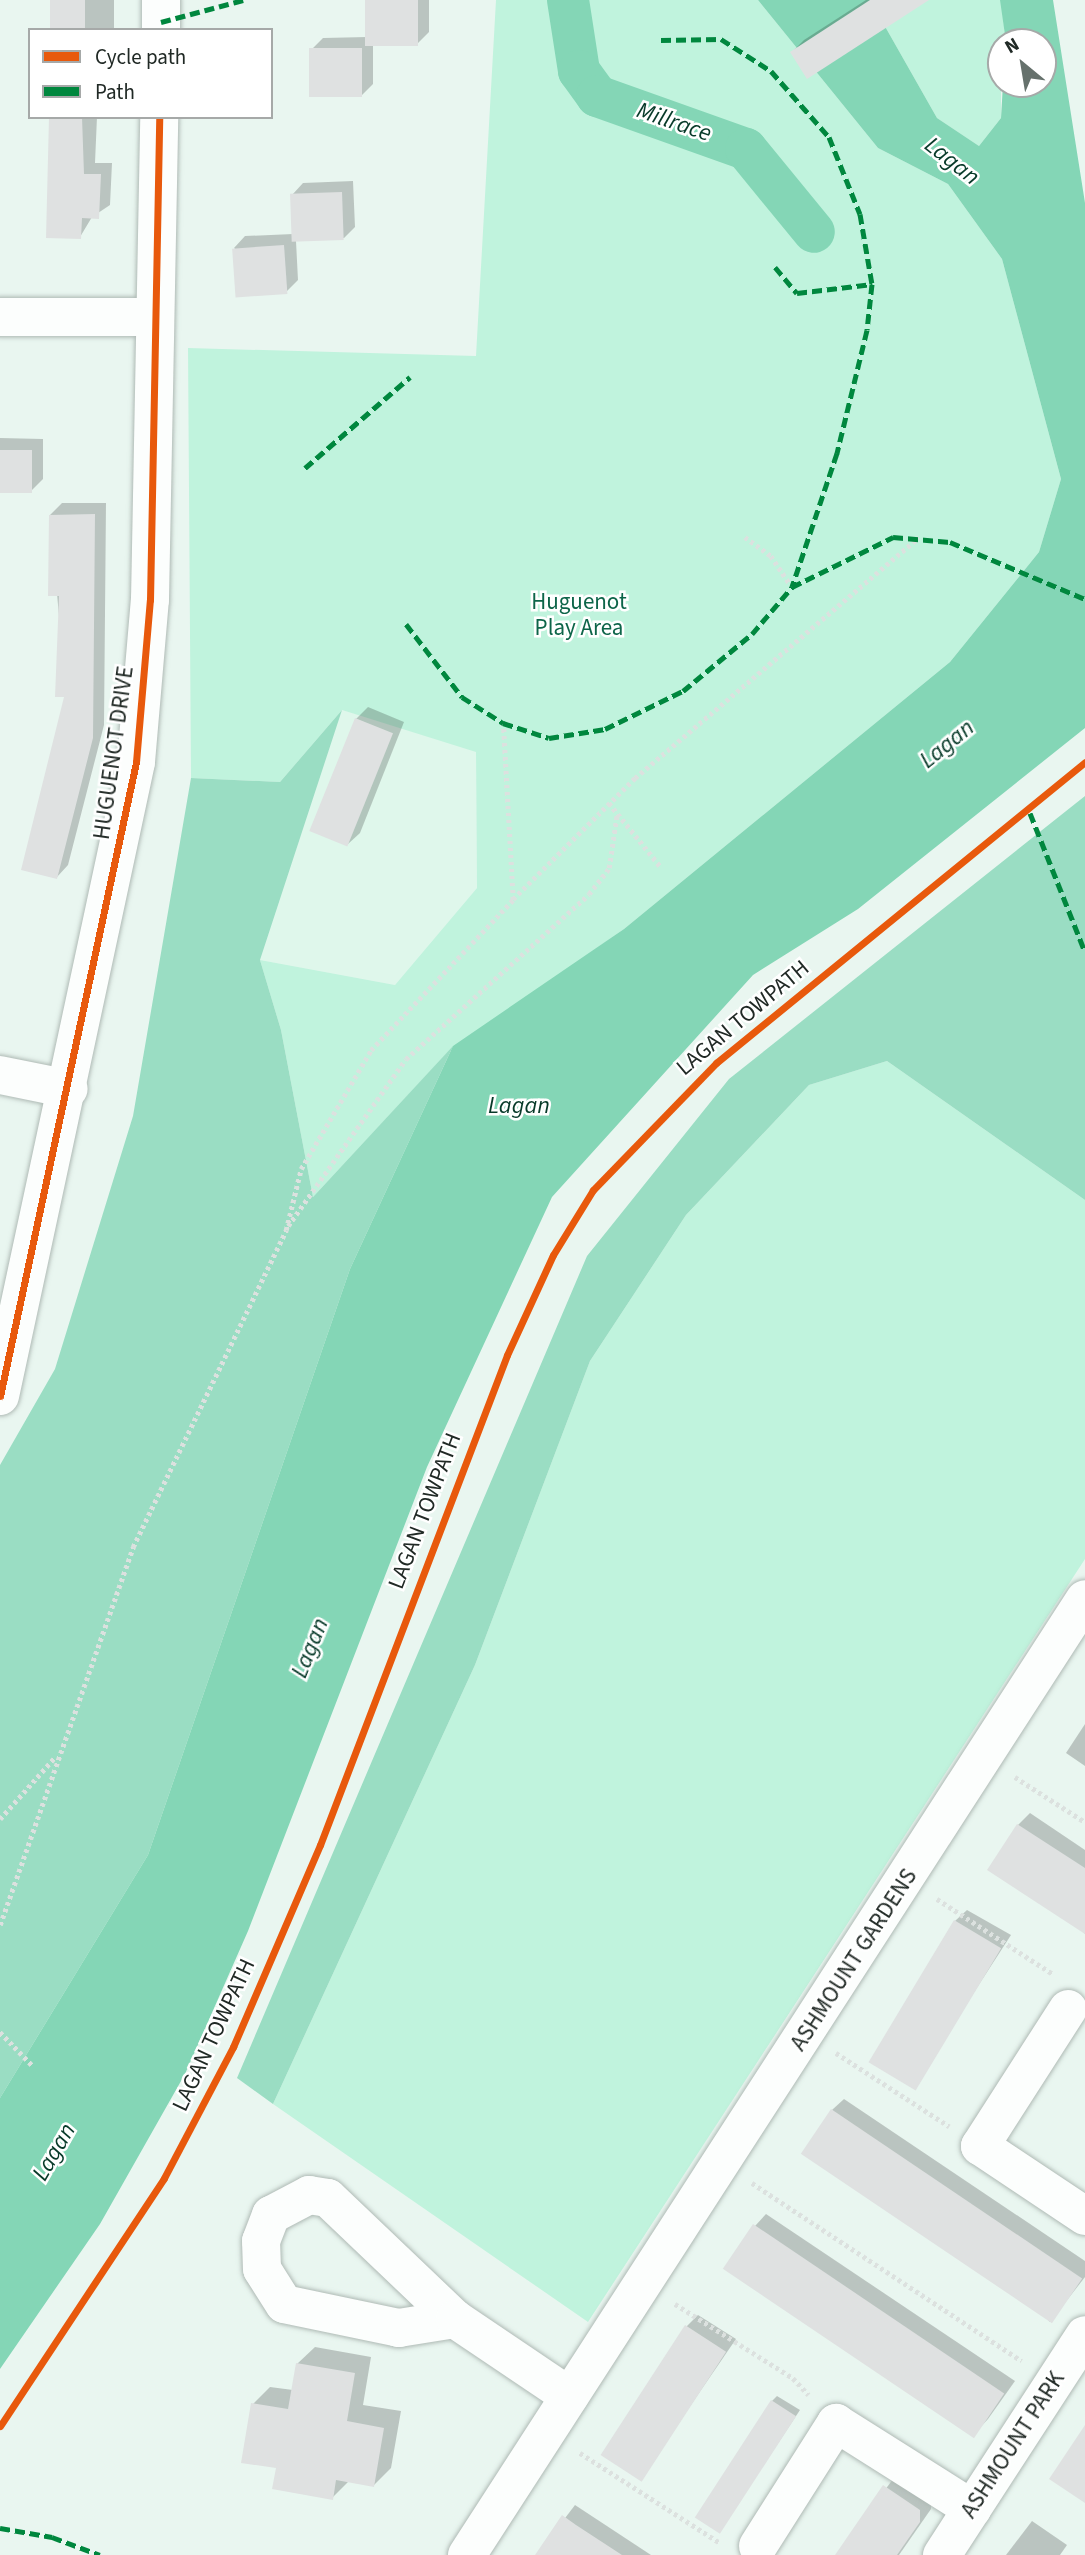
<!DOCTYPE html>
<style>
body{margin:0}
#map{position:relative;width:1085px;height:2555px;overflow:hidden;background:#e9f6f0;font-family:"Source Sans 3",sans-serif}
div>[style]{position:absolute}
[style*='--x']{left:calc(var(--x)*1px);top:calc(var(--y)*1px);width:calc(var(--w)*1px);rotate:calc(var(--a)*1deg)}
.built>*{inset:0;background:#dff7eb}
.green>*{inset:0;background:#c0f3dd}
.forest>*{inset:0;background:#9addc3}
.water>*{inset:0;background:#84d6b6}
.shadow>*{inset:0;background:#0003;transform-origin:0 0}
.canal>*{height:42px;margin:-21px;padding:0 21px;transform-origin:21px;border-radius:21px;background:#84d6b6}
.building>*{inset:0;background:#dfe1e1;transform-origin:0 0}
.path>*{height:4.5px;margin-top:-2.25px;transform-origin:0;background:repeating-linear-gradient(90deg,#dce1df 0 3.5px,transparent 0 7px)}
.roads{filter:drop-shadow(0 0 2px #afbab5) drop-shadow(0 0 2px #afbab5)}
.minor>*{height:38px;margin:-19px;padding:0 19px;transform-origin:19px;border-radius:19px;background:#fcfefd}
.quiet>*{height:5px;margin-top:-2.5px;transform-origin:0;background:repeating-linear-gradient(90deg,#00873e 0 10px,transparent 0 15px)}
.cycleway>*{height:7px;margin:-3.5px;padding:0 3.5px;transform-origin:3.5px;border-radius:3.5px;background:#e8590c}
span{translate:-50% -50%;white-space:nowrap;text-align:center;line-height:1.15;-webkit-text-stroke:5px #fff;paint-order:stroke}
.park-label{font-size:23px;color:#0d6549}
.street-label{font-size:23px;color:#202925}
.water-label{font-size:24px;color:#073a29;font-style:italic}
.legend{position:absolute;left:28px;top:28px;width:245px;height:91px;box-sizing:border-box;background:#fff;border:2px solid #a6a9a8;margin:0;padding:9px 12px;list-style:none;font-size:21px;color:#202925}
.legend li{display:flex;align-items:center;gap:14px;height:35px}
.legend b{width:35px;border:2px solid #a6a9a8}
.north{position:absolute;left:987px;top:28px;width:70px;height:70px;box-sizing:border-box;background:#fff;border:2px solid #a6a9a8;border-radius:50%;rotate:330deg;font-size:19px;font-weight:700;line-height:28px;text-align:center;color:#202925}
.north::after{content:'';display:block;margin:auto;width:24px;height:32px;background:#66716c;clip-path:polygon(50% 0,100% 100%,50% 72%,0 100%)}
</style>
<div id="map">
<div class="built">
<div style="clip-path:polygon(342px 710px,476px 751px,477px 888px,395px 985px,260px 960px)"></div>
</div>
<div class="green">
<div style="clip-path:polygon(496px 0,758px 0,878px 148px,948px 184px,1002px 259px,1061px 479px,1039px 552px,950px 662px,624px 929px,446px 1054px,313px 1197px,281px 1030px,260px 960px,395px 985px,477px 888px,476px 752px,342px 710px,280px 782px,191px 778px,188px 348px,476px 356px)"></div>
<div style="clip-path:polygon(870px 0,1001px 0,1006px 42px,1001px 42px,1001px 118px,979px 146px,937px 118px)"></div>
<div style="clip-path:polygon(887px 1061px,1085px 1200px,1085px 1559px,588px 2322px,273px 2104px,475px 1665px,590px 1361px,686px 1215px,809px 1085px)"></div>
</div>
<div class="forest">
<div style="clip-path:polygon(342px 710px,260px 960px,281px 1030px,313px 1197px,453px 1046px,350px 1269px,148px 1855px,0 2098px,0 1465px,55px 1369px,133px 1116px,191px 778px,280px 782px)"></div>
<div style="clip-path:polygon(1085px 796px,1085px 1200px,887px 1061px,809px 1085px,686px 1215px,590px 1361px,475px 1665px,273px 2104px,237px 2078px,587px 1256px,729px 1079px)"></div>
</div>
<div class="water">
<div style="clip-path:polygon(758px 0,870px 0,937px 118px,979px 146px,1001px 118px,1003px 84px,1043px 84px,1043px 42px,1006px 42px,1000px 0,1053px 0,1085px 203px,1085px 728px,858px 909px,753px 975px,552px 1197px,427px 1467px,248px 1931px,185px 2074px,100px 2224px,0 2369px,0 2098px,148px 1855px,350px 1269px,453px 1046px,624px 929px,950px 662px,1039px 552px,1061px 479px,1002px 259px,948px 184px,878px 148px)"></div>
</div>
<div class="shadow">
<div style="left:52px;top:0;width:62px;height:30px"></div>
<div style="clip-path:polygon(367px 0,429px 0,429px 32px,417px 44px,373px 44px,373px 84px,362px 95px,311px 50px,323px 38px,367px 37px)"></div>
<div style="clip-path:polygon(866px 0,909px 0,792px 52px,804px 40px)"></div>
<div style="clip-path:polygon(50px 117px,97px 117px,95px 163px,112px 163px,110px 205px,92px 217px,80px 237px)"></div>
<div style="clip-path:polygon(353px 181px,355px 227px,344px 238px,296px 241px,298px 280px,286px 292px,234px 248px,245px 236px,293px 234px,292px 195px,303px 183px)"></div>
<div style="clip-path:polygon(0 438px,43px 439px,43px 479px,31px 491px,0 490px)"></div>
<div style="clip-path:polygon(62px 503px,106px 503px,104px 725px,68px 865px,57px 877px,66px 695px,50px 515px)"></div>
<div style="clip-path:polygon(368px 707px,404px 722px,360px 833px,348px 844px,356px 719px)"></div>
<div style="clip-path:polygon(1085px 1724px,1085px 1766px,1066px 1753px)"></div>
<div style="clip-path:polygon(1030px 1813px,1085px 1850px,1085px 1934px,1018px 1825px)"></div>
<div style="clip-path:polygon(967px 1910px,1011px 1935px,912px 2088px,955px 1921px)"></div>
<div style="clip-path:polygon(844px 2099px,1085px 2261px,1085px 2277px,1050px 2322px,832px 2110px)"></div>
<div style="clip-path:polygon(766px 2214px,1015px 2381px,988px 2419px,977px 2431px,755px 2226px)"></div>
<div style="clip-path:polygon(698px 2315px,736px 2339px,640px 2479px,687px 2326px)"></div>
<div style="clip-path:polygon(315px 2347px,371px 2357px,363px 2405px,401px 2411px,391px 2468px,374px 2485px,349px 2481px,332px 2498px,278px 2467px,253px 2404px,270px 2387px,293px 2390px,297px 2364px)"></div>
<div style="clip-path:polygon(777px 2396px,800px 2410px,719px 2532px,772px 2401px)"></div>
<div style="clip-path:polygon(896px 2475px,931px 2498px,931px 2509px,899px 2555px,837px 2555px)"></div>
<div style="clip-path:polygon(575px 2505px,651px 2555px,537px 2555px)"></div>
<div style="clip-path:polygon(1032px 2521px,1067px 2545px,1060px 2555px,1006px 2555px)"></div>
</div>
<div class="canal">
<div style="--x:568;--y:0;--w:72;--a:81.2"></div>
<div style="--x:579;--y:71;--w:31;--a:54"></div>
<div style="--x:597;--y:96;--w:158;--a:19.6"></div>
<div style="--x:746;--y:149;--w:107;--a:50.7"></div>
</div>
<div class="building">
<div style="left:50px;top:0;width:35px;height:30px"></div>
<div style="left:365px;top:0;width:53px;height:46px"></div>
<div style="clip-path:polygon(870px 0,929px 0,807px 79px,790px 52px)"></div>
<div style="left:362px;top:48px;width:49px;height:53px;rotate:90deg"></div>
<div style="clip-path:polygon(49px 117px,82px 117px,84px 174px,101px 174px,99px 219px,82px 218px,81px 239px,46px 238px)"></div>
<div style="left:342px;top:192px;width:48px;height:52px;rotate:88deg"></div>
<div style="left:284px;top:245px;width:49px;height:52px;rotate:86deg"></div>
<div style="left:0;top:450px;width:32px;height:43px"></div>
<div style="clip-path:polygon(95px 514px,93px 738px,57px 879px,21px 870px,64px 697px,55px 697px,59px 596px,48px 596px,49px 515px)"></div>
<div style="left:355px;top:718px;width:41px;height:122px;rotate:22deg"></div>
<div style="clip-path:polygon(1017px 1824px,1085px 1868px,1085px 1934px,987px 1870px)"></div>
<div style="left:954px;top:1920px;width:55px;height:166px;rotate:31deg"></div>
<div style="left:831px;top:2109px;width:303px;height:54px;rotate:34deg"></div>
<div style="left:753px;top:2224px;width:303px;height:54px;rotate:34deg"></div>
<div style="left:685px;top:2325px;width:49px;height:155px;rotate:33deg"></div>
<div style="clip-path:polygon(296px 2363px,355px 2373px,347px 2421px,384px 2428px,374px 2487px,336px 2480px,333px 2500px,272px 2489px,276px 2468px,241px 2463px,251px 2403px,288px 2409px)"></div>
<div style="left:771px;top:2400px;width:30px;height:140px;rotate:33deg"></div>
<div style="clip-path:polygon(1085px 2425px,1085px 2503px,1049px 2479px)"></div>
<div style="clip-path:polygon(883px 2485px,920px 2510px,920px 2522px,897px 2555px,835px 2555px)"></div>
<div style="clip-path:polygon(562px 2515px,576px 2525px,622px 2555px,535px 2555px)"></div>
</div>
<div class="path">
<div style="--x:745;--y:537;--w:32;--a:36"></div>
<div style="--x:771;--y:556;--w:37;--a:56"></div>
<div style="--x:609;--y:803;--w:81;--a:51"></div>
<div style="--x:513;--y:899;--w:172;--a:-44.8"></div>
<div style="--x:635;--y:778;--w:372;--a:-40.3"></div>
<div style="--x:288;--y:1226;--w:204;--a:-54.8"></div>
<div style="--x:406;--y:1059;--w:246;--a:-42"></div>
<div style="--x:589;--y:894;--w:33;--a:-52"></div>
<div style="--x:609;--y:868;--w:55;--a:-81.6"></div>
<div style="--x:1015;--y:1777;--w:83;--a:32.7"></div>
<div style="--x:0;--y:1819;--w:83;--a:-48.4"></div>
<div style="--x:937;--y:1899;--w:138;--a:32.9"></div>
<div style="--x:0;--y:1925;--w:401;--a:-70.6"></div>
<div style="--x:133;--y:1547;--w:352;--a:-64.2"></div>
<div style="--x:286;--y:1230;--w:63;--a:-76.2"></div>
<div style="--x:301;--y:1169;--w:138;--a:-59.5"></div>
<div style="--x:371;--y:1050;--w:207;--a:-46.6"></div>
<div style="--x:513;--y:900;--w:177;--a:-93.2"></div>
<div style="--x:0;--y:2032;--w:46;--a:45.9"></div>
<div style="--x:836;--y:2053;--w:135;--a:32.9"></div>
<div style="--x:752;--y:2183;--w:323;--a:33.4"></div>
<div style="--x:675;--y:2304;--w:139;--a:32.1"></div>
<div style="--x:793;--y:2378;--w:23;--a:47"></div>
<div style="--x:580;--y:2453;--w:166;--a:32.7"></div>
</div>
<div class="roads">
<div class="minor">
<div style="--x:161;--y:30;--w:30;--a:-90"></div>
<div style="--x:0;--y:317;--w:155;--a:0"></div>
<div style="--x:0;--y:1075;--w:70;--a:11.5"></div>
<div style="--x:0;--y:1396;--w:648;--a:-77.89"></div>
<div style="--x:136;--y:762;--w:163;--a:-85.1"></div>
<div style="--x:150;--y:600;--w:483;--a:-88.9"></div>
<div style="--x:1068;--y:2009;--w:163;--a:122.7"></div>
<div style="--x:980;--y:2146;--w:126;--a:33.7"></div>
<div style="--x:455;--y:2319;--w:57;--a:170.9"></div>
<div style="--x:399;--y:2328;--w:117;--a:-168.2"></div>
<div style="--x:284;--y:2304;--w:41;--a:-122.2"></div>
<div style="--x:262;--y:2269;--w:28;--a:-92"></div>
<div style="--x:261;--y:2241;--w:28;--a:-69"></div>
<div style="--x:271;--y:2215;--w:43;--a:-27.8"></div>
<div style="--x:309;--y:2195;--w:19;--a:9"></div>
<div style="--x:328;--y:2198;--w:175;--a:43.6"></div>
<div style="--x:455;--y:2319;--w:138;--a:34"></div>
<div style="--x:758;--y:2546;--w:146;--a:-57.6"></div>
<div style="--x:836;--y:2423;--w:161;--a:32.3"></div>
<div style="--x:467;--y:2555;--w:1138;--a:-57.12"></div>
<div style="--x:942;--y:2555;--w:262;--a:-57"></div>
</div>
</div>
<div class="quiet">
<div style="--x:161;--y:22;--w:85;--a:-15"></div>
<div style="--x:661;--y:40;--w:60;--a:-1"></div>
<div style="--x:721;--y:39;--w:59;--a:32.6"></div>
<div style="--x:771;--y:71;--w:88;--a:48.7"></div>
<div style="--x:829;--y:137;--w:83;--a:68.1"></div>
<div style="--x:860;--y:214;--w:71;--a:80.3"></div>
<div style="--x:872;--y:284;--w:46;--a:96.2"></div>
<div style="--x:867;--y:330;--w:127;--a:103.7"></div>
<div style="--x:837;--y:453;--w:141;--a:108.6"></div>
<div style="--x:775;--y:267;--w:34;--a:50"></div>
<div style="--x:797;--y:293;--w:76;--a:-6.8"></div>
<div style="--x:305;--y:468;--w:139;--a:-40.9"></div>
<div style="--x:406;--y:624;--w:92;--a:52.5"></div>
<div style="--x:462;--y:697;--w:49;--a:32.4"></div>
<div style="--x:503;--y:723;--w:48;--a:18.1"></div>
<div style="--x:549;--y:738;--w:57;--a:-9.1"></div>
<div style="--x:605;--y:729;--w:87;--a:-26"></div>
<div style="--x:683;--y:691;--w:89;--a:-39.6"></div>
<div style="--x:752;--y:634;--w:62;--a:-49.6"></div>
<div style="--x:792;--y:587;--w:113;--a:-26.3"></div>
<div style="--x:893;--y:537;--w:57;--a:5"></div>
<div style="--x:950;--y:542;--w:147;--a:22.9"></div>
<div style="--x:1030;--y:813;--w:149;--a:68.4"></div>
<div style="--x:0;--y:2528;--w:53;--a:9.8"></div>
<div style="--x:52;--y:2537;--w:51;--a:20.6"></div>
</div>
<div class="cycleway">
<div style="--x:0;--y:1396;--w:648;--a:-77.89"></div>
<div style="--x:136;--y:762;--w:163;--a:-85.1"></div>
<div style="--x:150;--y:600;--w:483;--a:-88.9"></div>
<div style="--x:0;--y:2426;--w:297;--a:-56.5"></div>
<div style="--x:164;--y:2178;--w:148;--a:-62.2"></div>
<div style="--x:233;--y:2047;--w:220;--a:-66.7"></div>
<div style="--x:320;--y:1845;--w:524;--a:-69.11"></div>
<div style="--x:507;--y:1355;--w:110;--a:-65.3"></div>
<div style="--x:553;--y:1255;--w:76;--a:-58.4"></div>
<div style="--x:593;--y:1190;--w:177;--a:-45.9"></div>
<div style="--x:716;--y:1063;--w:476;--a:-39.2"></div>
</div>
<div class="park-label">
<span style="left:579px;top:615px">Huguenot<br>Play Area</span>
</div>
<div class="street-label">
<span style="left:114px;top:753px;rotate:-82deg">HUGUENOT DRIVE</span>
<span style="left:743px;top:1018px;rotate:-40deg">LAGAN TOWPATH</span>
<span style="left:425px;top:1511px;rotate:-69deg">LAGAN TOWPATH</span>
<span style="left:854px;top:1960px;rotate:-57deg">ASHMOUNT GARDENS</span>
<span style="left:214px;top:2035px;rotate:-65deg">LAGAN TOWPATH</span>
<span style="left:1013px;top:2445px;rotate:-57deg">ASHMOUNT PARK</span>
</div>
<div class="water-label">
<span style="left:674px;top:122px;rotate:19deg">Millrace</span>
<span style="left:952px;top:161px;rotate:38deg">Lagan</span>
<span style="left:947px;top:744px;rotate:-39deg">Lagan</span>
<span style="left:519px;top:1106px">Lagan</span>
<span style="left:310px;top:1648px;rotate:-68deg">Lagan</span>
<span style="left:54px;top:2152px;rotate:-60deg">Lagan</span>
</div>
<ul class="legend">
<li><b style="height:9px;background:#e8590c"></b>Cycle path</li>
<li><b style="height:9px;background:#00873e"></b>Path</li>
</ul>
<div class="north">N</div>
</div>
